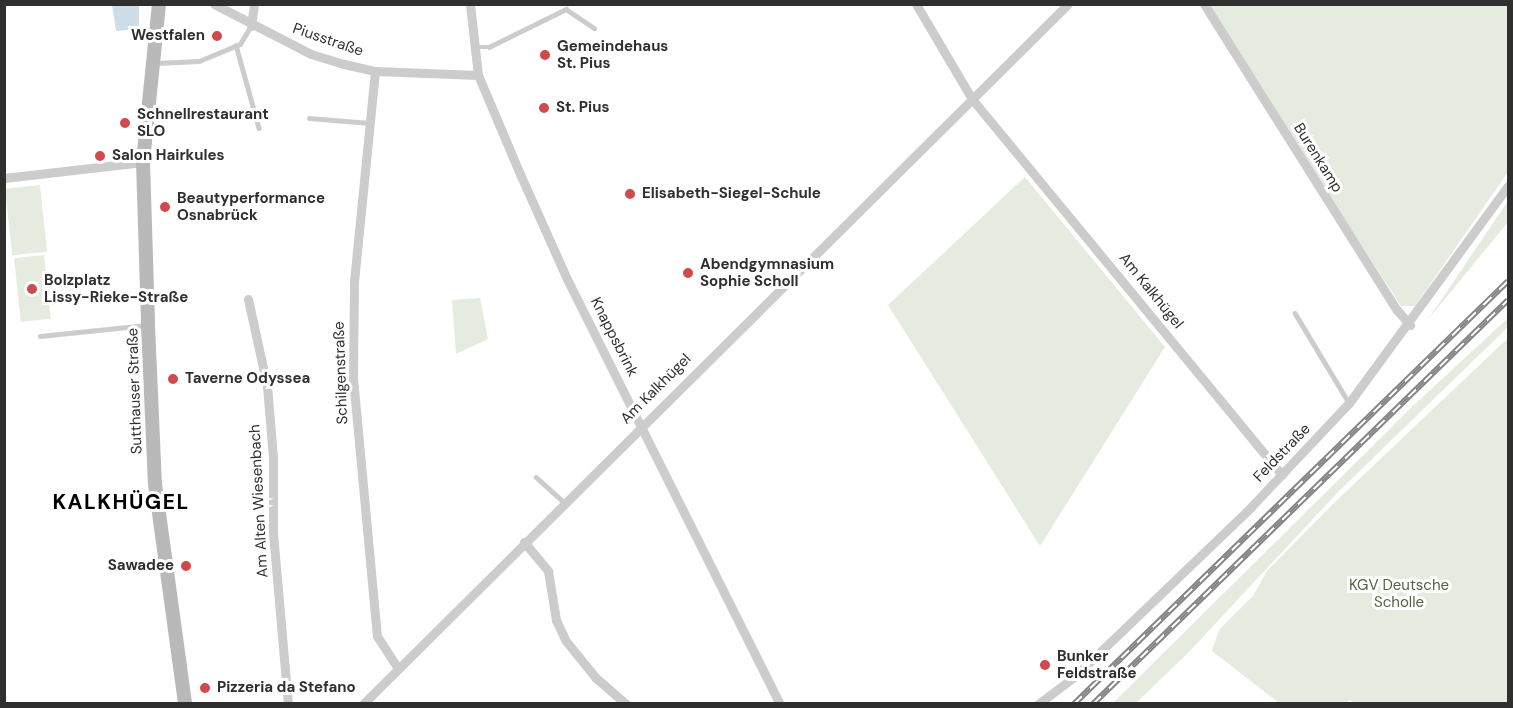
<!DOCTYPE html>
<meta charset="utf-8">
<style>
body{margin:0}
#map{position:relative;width:1513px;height:708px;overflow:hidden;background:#fff;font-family:"DM Sans",sans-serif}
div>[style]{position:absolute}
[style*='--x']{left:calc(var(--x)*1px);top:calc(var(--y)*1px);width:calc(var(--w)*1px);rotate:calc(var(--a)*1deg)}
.green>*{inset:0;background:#e5ebdf;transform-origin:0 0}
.water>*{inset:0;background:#cedde8}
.lane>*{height:4.5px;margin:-2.25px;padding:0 2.25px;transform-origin:2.25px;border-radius:2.25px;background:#ccc}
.street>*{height:9px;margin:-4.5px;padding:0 4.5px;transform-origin:4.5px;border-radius:4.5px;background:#ccc}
.secondary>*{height:14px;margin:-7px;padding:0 7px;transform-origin:7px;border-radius:7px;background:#b9b9b9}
.rail>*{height:6px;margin-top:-3px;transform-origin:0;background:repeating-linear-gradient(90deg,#fff 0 11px,#848484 0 22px);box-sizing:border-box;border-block:2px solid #848484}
.dots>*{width:16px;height:16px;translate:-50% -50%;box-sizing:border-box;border:3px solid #fff;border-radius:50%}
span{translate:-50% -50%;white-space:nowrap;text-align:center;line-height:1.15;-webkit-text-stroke:6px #fff;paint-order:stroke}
.poi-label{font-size:15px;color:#2f2f2f;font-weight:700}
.right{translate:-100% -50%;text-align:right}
.left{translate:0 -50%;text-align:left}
.street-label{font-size:15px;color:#2f2f2f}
.park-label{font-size:15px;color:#516542}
.district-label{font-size:21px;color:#000;font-weight:700;letter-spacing:1.5px}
.frame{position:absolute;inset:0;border:6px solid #2f2f2f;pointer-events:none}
</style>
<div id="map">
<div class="green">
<div style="clip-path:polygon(1205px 5px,1508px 5px,1508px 172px,1415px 306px,1401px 306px)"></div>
<div style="clip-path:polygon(1025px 177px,1165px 347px,1040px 546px,888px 305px)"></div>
<div style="left:40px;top:185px;width:67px;height:35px;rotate:84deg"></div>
<div style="clip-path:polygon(1508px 201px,1508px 222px,1427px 321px)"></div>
<div style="left:44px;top:255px;width:64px;height:30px;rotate:84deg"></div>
<div style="clip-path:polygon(480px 298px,488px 339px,456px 354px,452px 300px)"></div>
<div style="clip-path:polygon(1508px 318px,1508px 327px,1338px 492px,1189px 652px,1136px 703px,1113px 703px,1415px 404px)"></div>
<div style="clip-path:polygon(1508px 338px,1508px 703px,1355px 704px,1350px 700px,1346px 703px,1279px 703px,1212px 651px,1219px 630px,1253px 596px,1267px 571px,1335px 502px)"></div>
</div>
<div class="water">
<div style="clip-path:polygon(112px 5px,139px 5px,139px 29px,116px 31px)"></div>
</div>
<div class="lane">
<div style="--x:236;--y:45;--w:86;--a:74.5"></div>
<div style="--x:475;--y:47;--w:14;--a:0"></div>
<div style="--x:489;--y:47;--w:86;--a:-26.3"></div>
<div style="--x:566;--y:9;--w:34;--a:34"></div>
<div style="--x:156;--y:63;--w:43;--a:-2.7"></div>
<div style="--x:199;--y:61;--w:44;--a:-22.5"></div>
<div style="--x:240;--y:44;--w:21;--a:-59"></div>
<div style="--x:309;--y:118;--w:61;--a:4.7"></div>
<div style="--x:1295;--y:313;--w:105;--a:59"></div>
<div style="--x:40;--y:336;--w:107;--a:-5.9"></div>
<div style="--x:536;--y:477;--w:38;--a:42"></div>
<div style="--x:1195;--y:704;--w:17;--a:0"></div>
</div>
<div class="street">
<div style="--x:214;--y:4;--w:109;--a:27.3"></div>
<div style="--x:311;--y:54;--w:34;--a:17"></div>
<div style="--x:344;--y:64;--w:32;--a:13"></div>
<div style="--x:375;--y:71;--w:103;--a:2.2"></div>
<div style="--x:470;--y:4;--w:71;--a:83.6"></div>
<div style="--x:478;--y:75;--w:108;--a:67"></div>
<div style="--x:520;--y:174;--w:115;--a:65.9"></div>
<div style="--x:567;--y:279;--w:475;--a:63.4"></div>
<div style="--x:916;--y:4;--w:110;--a:59.5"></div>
<div style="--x:972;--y:99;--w:487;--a:50.5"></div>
<div style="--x:1204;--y:4;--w:362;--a:57.8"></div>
<div style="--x:1397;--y:310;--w:20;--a:49"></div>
<div style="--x:251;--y:26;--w:22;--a:-82"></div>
<div style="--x:375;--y:71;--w:211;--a:95.7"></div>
<div style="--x:354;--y:281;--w:97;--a:90.6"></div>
<div style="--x:353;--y:378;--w:259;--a:84.7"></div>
<div style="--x:377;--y:636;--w:38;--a:57"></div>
<div style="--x:4;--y:178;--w:140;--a:-6.6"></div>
<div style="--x:248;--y:299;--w:89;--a:77.7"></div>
<div style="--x:267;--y:386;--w:71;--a:85.2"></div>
<div style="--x:273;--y:457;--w:76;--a:90"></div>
<div style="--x:273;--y:533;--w:172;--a:85"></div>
<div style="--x:524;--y:542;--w:38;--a:50"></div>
<div style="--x:548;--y:571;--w:50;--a:80.7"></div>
<div style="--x:556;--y:620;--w:23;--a:65"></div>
<div style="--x:566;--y:641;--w:48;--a:51"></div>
<div style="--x:596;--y:678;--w:40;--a:41"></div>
<div style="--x:363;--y:704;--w:993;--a:-44.8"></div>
<div style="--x:1038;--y:704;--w:45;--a:-36.9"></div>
<div style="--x:1074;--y:677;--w:244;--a:-43.8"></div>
<div style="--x:1250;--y:508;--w:144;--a:-46.7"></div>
<div style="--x:1349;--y:403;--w:269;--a:-53.8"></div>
</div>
<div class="secondary">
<div style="--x:159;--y:4;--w:159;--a:95.8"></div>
<div style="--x:143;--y:162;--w:163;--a:88.2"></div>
<div style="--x:148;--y:325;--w:159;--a:87.5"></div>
<div style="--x:155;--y:484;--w:222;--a:82.2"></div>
</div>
<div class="rail">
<div style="--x:1074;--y:704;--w:606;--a:-44.26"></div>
<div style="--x:1093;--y:704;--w:579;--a:-44.23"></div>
</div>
<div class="dots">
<div style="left:217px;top:36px;background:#cf494d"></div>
<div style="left:545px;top:55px;background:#cf494d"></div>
<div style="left:544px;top:108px;background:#cf494d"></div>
<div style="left:125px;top:123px;background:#cf494d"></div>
<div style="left:100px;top:156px;background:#cf494d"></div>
<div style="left:630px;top:194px;background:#cf494d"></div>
<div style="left:165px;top:207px;background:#cf494d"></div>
<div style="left:688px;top:273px;background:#cf494d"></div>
<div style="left:32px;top:289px;background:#cf494d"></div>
<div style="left:173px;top:379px;background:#cf494d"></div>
<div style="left:186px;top:566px;background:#cf494d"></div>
<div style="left:1045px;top:665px;background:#cf494d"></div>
<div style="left:205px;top:688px;background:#cf494d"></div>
</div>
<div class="poi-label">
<span class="right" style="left:205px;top:36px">Westfalen</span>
<span class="left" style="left:557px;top:55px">Gemeindehaus<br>St. Pius</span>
<span class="left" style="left:556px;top:108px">St. Pius</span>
<span class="left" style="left:137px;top:123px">Schnellrestaurant<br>SLO</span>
<span class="left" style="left:112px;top:156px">Salon Hairkules</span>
<span class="left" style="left:642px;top:194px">Elisabeth-Siegel-Schule</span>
<span class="left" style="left:177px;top:207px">Beautyperformance<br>Osnabrück</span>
<span class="left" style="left:700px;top:273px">Abendgymnasium<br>Sophie Scholl</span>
<span class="left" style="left:44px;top:289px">Bolzplatz<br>Lissy-Rieke-Straße</span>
<span class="left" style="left:185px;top:379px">Taverne Odyssea</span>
<span class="right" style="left:174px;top:566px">Sawadee</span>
<span class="left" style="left:1057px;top:665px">Bunker<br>Feldstraße</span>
<span class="left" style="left:217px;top:688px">Pizzeria da Stefano</span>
</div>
<div class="street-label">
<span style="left:328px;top:40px;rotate:19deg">Piusstraße</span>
<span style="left:1318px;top:158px;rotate:58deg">Burenkamp</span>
<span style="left:1151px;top:291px;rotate:51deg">Am Kalkhügel</span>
<span style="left:614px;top:337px;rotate:63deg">Knappsbrink</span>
<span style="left:341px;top:373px;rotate:-92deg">Schilgenstraße</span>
<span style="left:656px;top:389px;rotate:-45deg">Am Kalkhügel</span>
<span style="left:135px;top:391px;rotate:-92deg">Sutthauser Straße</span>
<span style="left:1282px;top:453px;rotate:-46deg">Feldstraße</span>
<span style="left:259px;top:501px;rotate:-93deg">Am Alten Wiesenbach</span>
</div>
<div class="park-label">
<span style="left:1399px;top:594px">KGV Deutsche<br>Scholle</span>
</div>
<div class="district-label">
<span style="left:121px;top:502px">KALKHÜGEL</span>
</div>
<div class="frame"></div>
</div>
